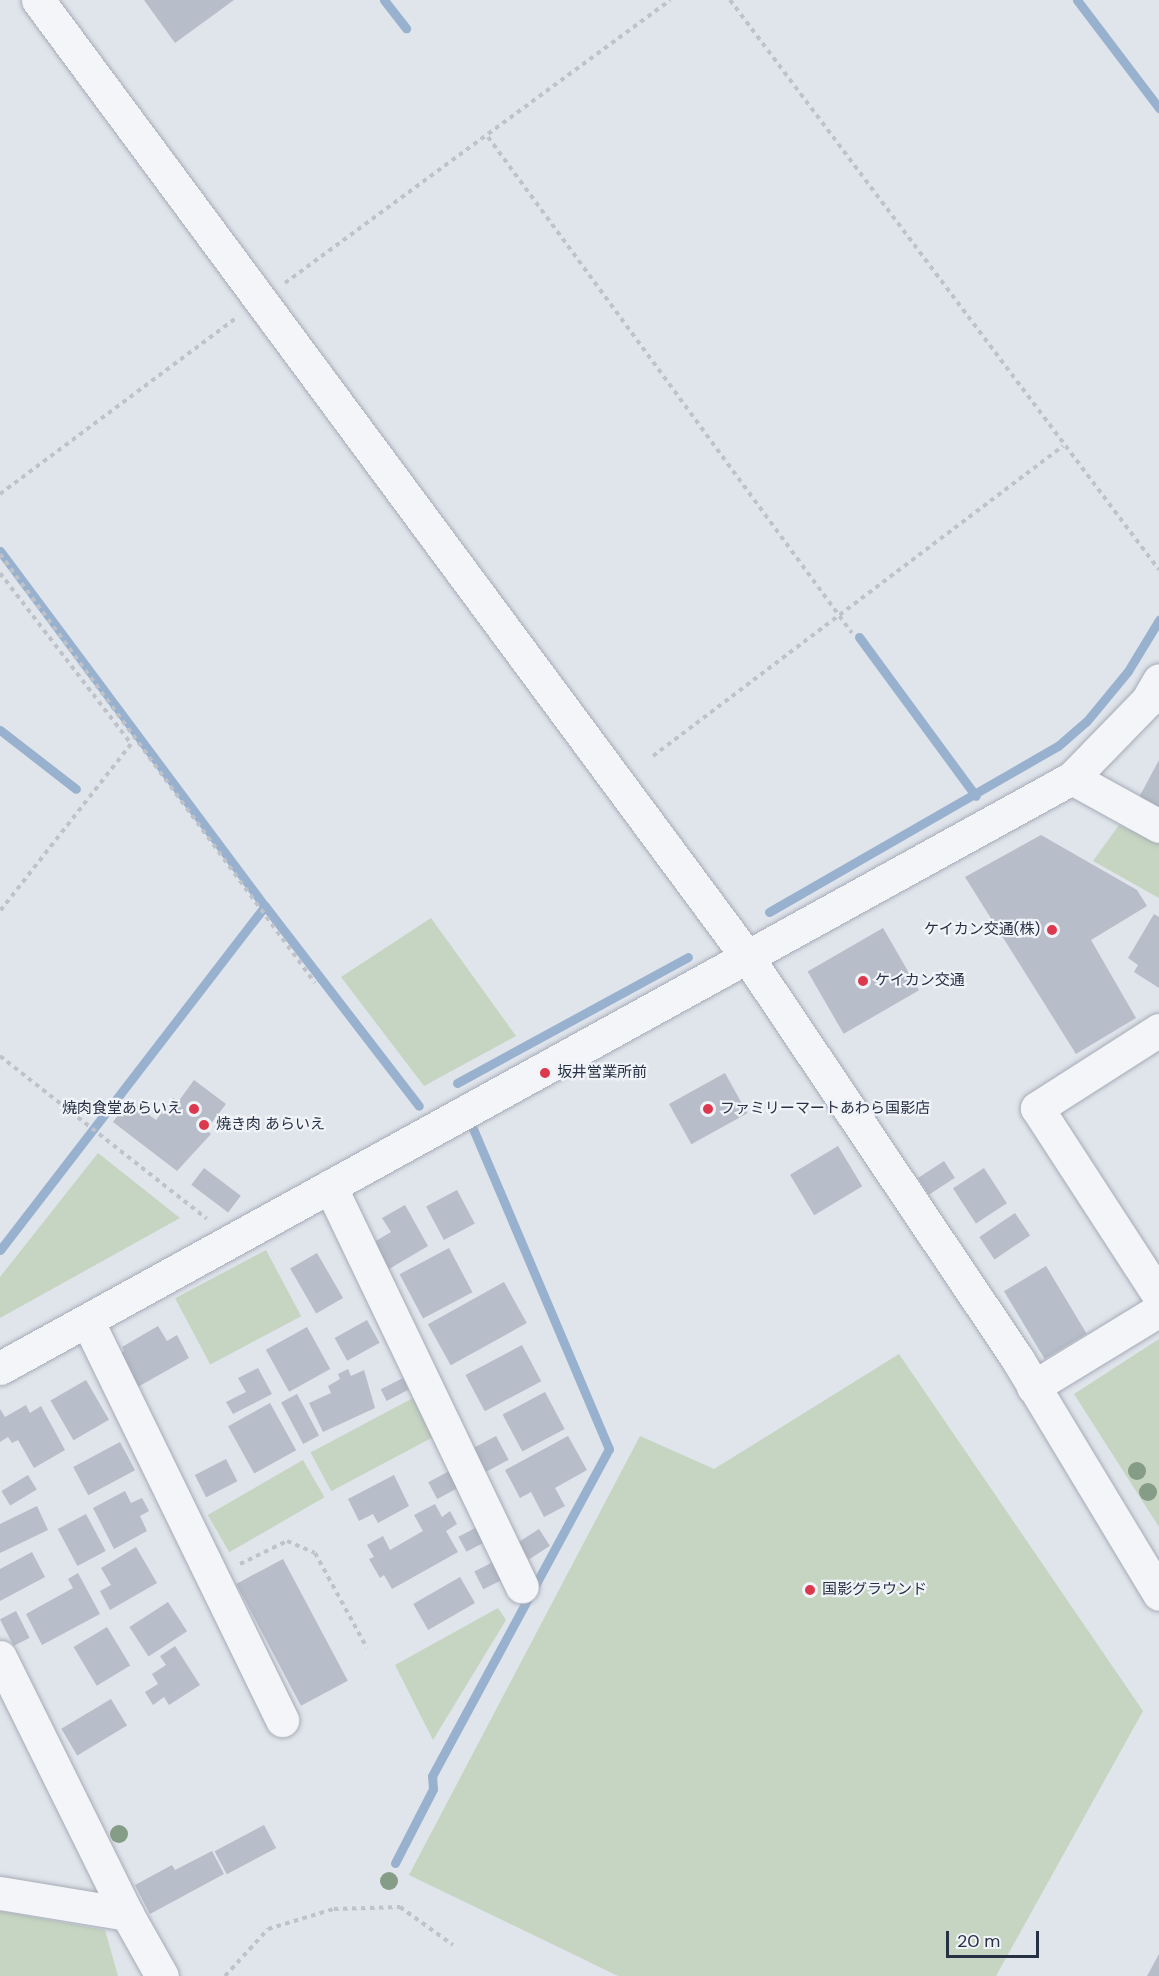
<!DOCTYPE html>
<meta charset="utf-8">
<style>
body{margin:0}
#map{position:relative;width:1159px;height:1976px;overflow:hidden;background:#e0e4eb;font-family:"DM Sans","Noto Sans JP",sans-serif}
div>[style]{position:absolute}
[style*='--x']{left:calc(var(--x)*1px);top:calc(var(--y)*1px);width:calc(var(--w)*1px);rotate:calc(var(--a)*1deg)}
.green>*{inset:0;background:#c5d5c1;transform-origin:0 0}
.stream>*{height:9px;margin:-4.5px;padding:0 4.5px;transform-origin:4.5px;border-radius:4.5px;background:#98b1ce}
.building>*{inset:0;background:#b7bdc9;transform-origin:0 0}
.path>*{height:4px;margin-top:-2px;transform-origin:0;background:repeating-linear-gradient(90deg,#bfc2c9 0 4.5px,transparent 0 9px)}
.roads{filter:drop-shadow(0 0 2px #a5abb6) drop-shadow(0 0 2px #a5abb6)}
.minor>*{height:33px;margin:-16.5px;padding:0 16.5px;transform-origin:16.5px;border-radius:16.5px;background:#f4f5f8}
.tertiary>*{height:33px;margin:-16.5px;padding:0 16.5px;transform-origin:16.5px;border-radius:16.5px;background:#f4f5f8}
.trees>*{width:18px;height:18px;margin:-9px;border-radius:50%;background:#859c86}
.dots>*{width:16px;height:16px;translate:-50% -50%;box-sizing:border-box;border:3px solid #f0f3f8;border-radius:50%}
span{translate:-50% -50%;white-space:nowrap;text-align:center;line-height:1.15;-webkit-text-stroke:4.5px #f0f3f8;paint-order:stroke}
.poi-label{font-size:15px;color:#273144}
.right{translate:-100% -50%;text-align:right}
.left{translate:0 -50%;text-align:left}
.scale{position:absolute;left:946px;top:1931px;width:93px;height:27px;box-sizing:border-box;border:3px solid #273144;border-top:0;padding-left:8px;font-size:18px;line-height:21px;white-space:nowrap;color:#273144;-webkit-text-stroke:4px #f0f3f8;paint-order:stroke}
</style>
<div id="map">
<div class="green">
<div style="clip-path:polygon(1119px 825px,1159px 843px,1159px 898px,1093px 861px)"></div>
<div style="clip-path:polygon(431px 918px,516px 1036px,424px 1086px,341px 977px)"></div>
<div style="clip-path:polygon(98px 1153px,180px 1218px,0 1318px,0 1277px)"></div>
<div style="left:266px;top:1250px;width:75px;height:103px;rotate:62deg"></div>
<div style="clip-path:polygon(1159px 1339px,1159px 1527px,1074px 1394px)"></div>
<div style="clip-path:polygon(899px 1354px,1143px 1711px,996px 1976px,618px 1976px,409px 1875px,640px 1436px,714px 1469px)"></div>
<div style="left:413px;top:1398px;width:44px;height:116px;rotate:62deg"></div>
<div style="left:303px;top:1460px;width:43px;height:110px;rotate:60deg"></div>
<div style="clip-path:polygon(498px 1608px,506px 1620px,433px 1740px,395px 1665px)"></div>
<div style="clip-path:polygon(0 1911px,105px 1930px,118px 1976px,0 1976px)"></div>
</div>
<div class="stream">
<div style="--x:384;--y:0;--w:36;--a:52"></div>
<div style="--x:1077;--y:0;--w:136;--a:52.8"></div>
<div style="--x:0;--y:551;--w:443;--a:53.3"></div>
<div style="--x:859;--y:637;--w:197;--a:53.7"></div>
<div style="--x:0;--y:730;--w:96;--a:37.8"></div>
<div style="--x:769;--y:912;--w:333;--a:-29.9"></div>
<div style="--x:1058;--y:746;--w:37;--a:-41"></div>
<div style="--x:1086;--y:722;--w:66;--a:-50.5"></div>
<div style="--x:1128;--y:671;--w:60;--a:-58.7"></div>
<div style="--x:457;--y:1083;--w:263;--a:-28.6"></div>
<div style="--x:0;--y:1250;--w:434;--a:-52.4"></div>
<div style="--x:265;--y:906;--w:252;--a:52.4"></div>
<div style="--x:395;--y:1863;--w:83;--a:-62.8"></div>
<div style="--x:433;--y:1789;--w:13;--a:-94"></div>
<div style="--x:432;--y:1776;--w:372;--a:-61.6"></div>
<div style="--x:609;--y:1449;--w:348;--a:-113"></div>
</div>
<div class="building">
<div style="clip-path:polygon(144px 0,234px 0,175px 43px)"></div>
<div style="clip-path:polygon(1159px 760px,1159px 815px,1136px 803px)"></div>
<div style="clip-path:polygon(1041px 835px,1137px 890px,1147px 906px,1091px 940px,1136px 1018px,1076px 1054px,965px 877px)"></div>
<div style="clip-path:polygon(1154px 914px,1159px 917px,1159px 988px,1134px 972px,1138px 965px,1128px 958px)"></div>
<div style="left:883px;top:928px;width:72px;height:87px;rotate:60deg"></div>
<div style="left:725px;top:1073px;width:46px;height:64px;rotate:61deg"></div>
<div style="clip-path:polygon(194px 1080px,226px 1104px,206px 1130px,211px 1134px,177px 1171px,113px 1122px,129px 1100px,156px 1120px,173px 1098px,178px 1102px)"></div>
<div style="left:838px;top:1146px;width:47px;height:56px;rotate:59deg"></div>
<div style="left:944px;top:1161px;width:20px;height:31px;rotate:57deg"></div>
<div style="left:204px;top:1168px;width:46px;height:21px;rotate:37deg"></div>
<div style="left:984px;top:1168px;width:42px;height:37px;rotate:57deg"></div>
<div style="left:457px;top:1190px;width:38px;height:35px;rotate:62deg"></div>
<div style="clip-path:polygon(405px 1205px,428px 1246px,389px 1269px,374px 1242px,391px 1232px,382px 1218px)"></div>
<div style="left:1015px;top:1213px;width:27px;height:43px;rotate:56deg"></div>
<div style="left:449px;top:1248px;width:50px;height:56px;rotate:62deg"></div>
<div style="left:317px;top:1253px;width:52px;height:31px;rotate:60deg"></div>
<div style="left:1046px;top:1266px;width:79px;height:49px;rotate:59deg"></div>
<div style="left:504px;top:1282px;width:47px;height:87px;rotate:61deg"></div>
<div style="left:367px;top:1320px;width:26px;height:37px;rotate:61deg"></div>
<div style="clip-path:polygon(158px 1326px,167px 1341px,177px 1335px,189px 1358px,136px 1388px,117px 1355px,124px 1351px,122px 1347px)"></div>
<div style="left:307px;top:1327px;width:48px;height:47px;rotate:61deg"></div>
<div style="left:522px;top:1345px;width:41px;height:64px;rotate:62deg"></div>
<div style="clip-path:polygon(258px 1368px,272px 1394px,233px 1414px,226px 1402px,246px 1392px,238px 1378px)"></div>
<div style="clip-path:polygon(348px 1369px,351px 1376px,364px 1370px,375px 1408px,323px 1432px,309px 1403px,331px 1393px,328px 1386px,340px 1379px,338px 1374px)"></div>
<div style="left:403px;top:1378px;width:13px;height:25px;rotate:63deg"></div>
<div style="left:86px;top:1380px;width:46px;height:41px;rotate:60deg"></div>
<div style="left:545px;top:1392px;width:42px;height:48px;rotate:62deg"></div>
<div style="left:297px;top:1394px;width:47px;height:18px;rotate:62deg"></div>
<div style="left:270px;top:1403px;width:54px;height:48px;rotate:61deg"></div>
<div style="clip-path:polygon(26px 1405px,30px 1413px,41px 1406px,65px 1450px,34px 1468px,18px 1440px,12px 1443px,8px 1437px,0 1442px,0 1409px,5px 1417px)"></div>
<div style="left:496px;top:1436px;width:27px;height:26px;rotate:62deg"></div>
<div style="clip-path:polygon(568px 1436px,587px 1470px,555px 1488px,565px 1506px,544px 1517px,531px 1492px,520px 1498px,505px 1470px)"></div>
<div style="left:120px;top:1442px;width:32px;height:53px;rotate:62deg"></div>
<div style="left:226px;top:1459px;width:25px;height:35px;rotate:63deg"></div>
<div style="left:453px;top:1469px;width:19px;height:28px;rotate:62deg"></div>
<div style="left:28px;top:1475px;width:17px;height:31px;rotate:59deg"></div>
<div style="clip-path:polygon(394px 1475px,409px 1506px,378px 1523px,373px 1514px,359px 1521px,348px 1499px)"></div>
<div style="clip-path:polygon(125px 1491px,131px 1503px,142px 1498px,149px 1511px,140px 1516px,147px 1531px,114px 1549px,93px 1508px)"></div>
<div style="clip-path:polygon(435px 1504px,442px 1517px,450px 1511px,457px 1524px,446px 1531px,458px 1552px,392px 1589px,384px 1575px,380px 1578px,369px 1559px,374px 1557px,367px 1545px,383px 1536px,390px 1550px,423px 1531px,414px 1515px)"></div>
<div style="clip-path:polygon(37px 1506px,48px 1530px,0 1553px,0 1524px)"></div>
<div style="left:86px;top:1514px;width:42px;height:32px;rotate:62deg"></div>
<div style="left:477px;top:1527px;width:17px;height:21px;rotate:62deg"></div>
<div style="left:539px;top:1529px;width:20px;height:25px;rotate:57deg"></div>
<div style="clip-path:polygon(136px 1547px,157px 1583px,110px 1610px,100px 1591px,111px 1585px,101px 1568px)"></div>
<div style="clip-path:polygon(32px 1552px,45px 1577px,0 1601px,0 1569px)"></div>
<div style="left:283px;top:1559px;width:138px;height:53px;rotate:62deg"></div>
<div style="left:493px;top:1562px;width:20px;height:21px;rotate:63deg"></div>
<div style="clip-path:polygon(78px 1573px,100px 1614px,42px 1645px,26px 1614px,73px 1588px,68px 1579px)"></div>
<div style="left:460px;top:1577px;width:30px;height:54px;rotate:60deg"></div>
<div style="left:168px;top:1602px;width:35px;height:46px;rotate:57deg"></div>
<div style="left:16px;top:1611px;width:30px;height:18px;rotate:63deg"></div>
<div style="left:107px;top:1627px;width:45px;height:39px;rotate:59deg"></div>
<div style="clip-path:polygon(175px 1646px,200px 1685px,169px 1705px,164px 1697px,153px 1705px,145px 1692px,158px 1684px,152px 1674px,166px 1665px,160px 1656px)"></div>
<div style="left:111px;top:1699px;width:31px;height:58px;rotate:59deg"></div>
<div style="left:264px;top:1825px;width:26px;height:56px;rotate:62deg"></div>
<div style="clip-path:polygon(212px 1851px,224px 1874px,150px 1914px,135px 1885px,172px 1865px,175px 1870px)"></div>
<div style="clip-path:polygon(1159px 1954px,1159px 1976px,1147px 1976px)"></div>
</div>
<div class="path">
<div style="--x:730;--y:0;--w:713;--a:53.03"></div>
<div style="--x:488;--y:137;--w:615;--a:53.73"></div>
<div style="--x:285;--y:283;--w:478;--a:-36.3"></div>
<div style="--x:0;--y:494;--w:293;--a:-36.7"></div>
<div style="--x:0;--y:554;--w:532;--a:53.71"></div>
<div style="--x:0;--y:573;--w:215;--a:52.5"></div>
<div style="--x:131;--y:744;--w:212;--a:128.1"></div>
<div style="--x:653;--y:756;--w:514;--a:-37.09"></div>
<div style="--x:0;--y:1056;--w:263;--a:38.2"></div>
<div style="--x:240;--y:1564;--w:52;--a:-26.1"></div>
<div style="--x:287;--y:1541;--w:30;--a:23"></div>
<div style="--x:315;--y:1553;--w:108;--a:61.3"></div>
<div style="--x:225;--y:1976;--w:64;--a:-47.5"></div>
<div style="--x:268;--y:1929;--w:69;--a:-16.9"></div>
<div style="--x:334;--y:1909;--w:66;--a:-1.7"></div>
<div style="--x:400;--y:1907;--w:65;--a:35.6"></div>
</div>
<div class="roads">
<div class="minor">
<div style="--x:1072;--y:778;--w:99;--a:28.9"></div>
<div style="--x:1159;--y:1030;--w:145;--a:147.4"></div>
<div style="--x:1037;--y:1108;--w:224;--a:57"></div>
<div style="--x:330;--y:1186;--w:444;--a:64.4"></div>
<div style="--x:88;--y:1322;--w:443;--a:64"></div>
<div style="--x:1033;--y:1387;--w:148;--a:-31.4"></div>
<div style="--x:0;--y:1657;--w:287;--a:63.7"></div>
<div style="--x:127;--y:1914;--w:71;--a:60.6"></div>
<div style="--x:0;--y:1893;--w:129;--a:9.4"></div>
</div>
<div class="tertiary">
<div style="--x:38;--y:0;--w:1192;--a:53.46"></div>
<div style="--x:748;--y:958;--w:484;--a:56.1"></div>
<div style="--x:1018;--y:1360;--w:273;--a:58.9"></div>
<div style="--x:0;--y:1368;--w:1224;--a:-28.83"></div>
<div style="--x:1072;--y:778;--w:107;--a:-45.8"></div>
<div style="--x:1147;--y:701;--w:24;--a:-60"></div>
</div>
</div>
<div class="trees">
<div style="left:1137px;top:1471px"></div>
<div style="left:1148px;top:1492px"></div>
<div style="left:119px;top:1834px"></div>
<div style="left:389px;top:1881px"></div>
</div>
<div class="dots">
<div style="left:1052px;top:930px;background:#dc394e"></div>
<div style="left:863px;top:981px;background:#dc394e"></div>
<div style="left:545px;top:1073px;background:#dc394e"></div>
<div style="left:194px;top:1109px;background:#dc394e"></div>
<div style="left:708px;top:1109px;background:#dc394e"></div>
<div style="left:204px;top:1125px;background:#dc394e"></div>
<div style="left:810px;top:1590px;background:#dc394e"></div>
</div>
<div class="poi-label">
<span class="right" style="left:1040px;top:930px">ケイカン交通(株)</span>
<span class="left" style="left:875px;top:981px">ケイカン交通</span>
<span class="left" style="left:557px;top:1073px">坂井営業所前</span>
<span class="right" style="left:182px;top:1109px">焼肉食堂あらいえ</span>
<span class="left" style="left:720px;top:1109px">ファミリーマートあわら国影店</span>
<span class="left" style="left:216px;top:1125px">焼き肉 あらいえ</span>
<span class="left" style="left:822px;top:1590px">国影グラウンド</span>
</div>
<div class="scale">20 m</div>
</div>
